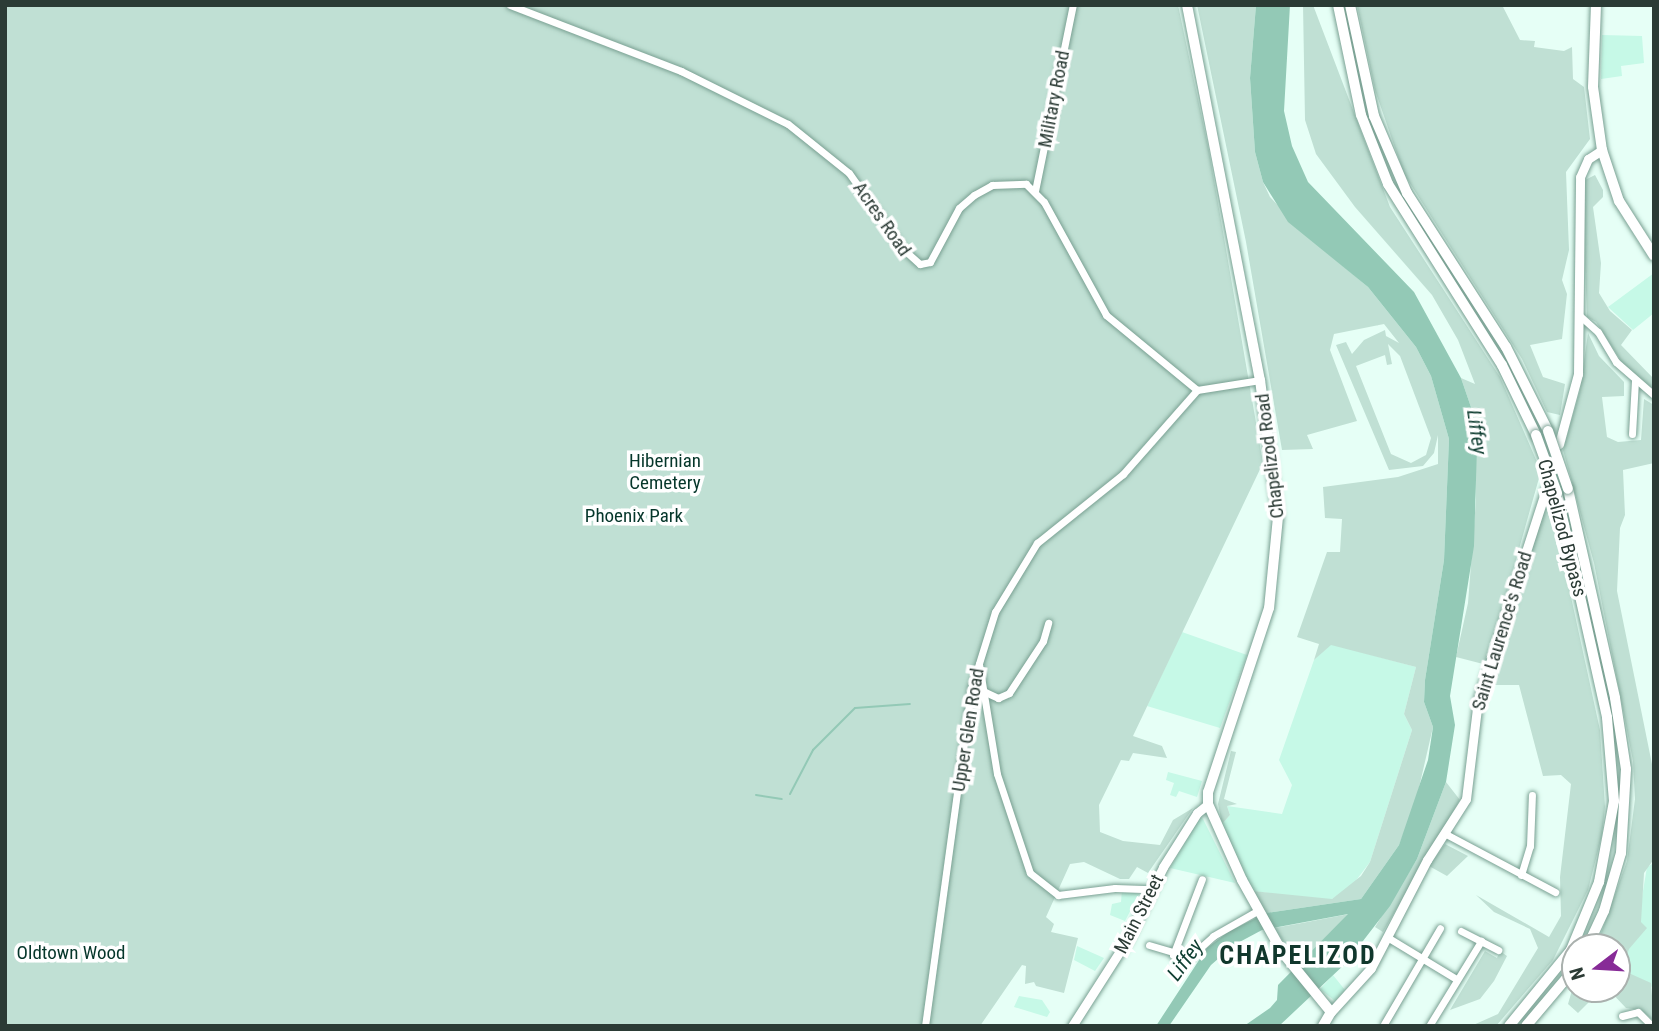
<!DOCTYPE html>
<style>
body{margin:0}
#map{position:relative;width:1659px;height:1031px;overflow:hidden;background:#e6fff6;font-family:"Roboto Condensed",sans-serif}
div>[style]{position:absolute}
[style*='--x']{left:calc(var(--x)*1px);top:calc(var(--y)*1px);width:calc(var(--w)*1px);rotate:calc(var(--a)*1deg)}
.built>*{inset:0;background:#c6f9e7}
.green>*{inset:0;background:#c0e0d4}
.water>*{inset:0;background:#93c9b6}
.stream>*{height:2px;margin:-1px;padding:0 1px;transform-origin:1px;border-radius:1px;background:#93c9b6}
.roads{filter:drop-shadow(0 0 2px #79a092) drop-shadow(0 0 2px #79a092)}
.minor>*{height:7px;margin:-3.5px;padding:0 3.5px;transform-origin:3.5px;border-radius:3.5px;background:#fff}
.tertiary>*{height:9px;margin:-4.5px;padding:0 4.5px;transform-origin:4.5px;border-radius:4.5px;background:#fff}
.secondary>*{height:10px;margin:-5px;padding:0 5px;transform-origin:5px;border-radius:5px;background:#fff}
.bridges{filter:drop-shadow(0 0 2px #79a092) drop-shadow(0 0 2px #79a092)}
.secondary-bridge>*{height:10px;margin:-5px;padding:0 5px;transform-origin:5px;border-radius:5px;background:#fff}
span{translate:-50% -50%;white-space:nowrap;text-align:center;line-height:1.15;-webkit-text-stroke:7px #fff;paint-order:stroke}
.street-label{font-size:19px;color:#2b3b35}
.park-label{font-size:19px;color:#05362a}
.water-label{font-size:21px;color:#0f3e31;font-style:italic}
.district-label{font-size:26px;color:#11372c;font-weight:700;letter-spacing:2px}
.frame{position:absolute;inset:0;border:7px solid #2b3b35;pointer-events:none}
.north{position:absolute;left:1561px;top:933px;width:70px;height:70px;box-sizing:border-box;background:#fff;border:2px solid #aab1ae;border-radius:50%;rotate:253deg;font-size:19px;font-weight:700;line-height:28px;text-align:center;color:#2b3b35}
.north::after{content:'';display:block;margin:auto;width:24px;height:32px;background:#872b97;clip-path:polygon(50% 0,100% 100%,50% 72%,0 100%)}
</style>
<div id="map">
<div class="built">
<div style="clip-path:polygon(1602px 35px,1642px 36px,1644px 63px,1621px 66px,1622px 76px,1601px 79px)"></div>
<div style="clip-path:polygon(1654px 273px,1654px 313px,1633px 330px,1608px 307px)"></div>
<div style="clip-path:polygon(1182px 632px,1247px 655px,1220px 728px,1147px 706px)"></div>
<div style="clip-path:polygon(1331px 644px,1416px 667px,1404px 714px,1412px 730px,1370px 862px,1351px 887px,1332px 899px,1320px 900px,1253px 891px,1222px 824px,1230px 815px,1227px 806px,1282px 814px,1292px 785px,1279px 760px,1314px 660px)"></div>
<div style="clip-path:polygon(1168px 772px,1202px 781px,1197px 797px,1179px 791px,1176px 797px,1170px 795px,1174px 783px,1166px 780px)"></div>
<div style="clip-path:polygon(1200px 817px,1203px 819px,1235px 883px,1170px 868px)"></div>
<div style="clip-path:polygon(1654px 863px,1654px 988px,1617px 968px,1636px 933px,1647px 867px)"></div>
<div style="clip-path:polygon(1122px 890px,1139px 894px,1125px 921px,1110px 915px,1112px 904px,1121px 902px)"></div>
<div style="clip-path:polygon(1077px 946px,1104px 958px,1095px 971px,1074px 960px)"></div>
<div style="clip-path:polygon(1333px 975px,1345px 990px,1335px 1001px,1320px 989px)"></div>
<div style="clip-path:polygon(1019px 996px,1042px 1000px,1050px 1012px,1047px 1017px,1014px 1007px)"></div>
</div>
<div class="green">
<div style="clip-path:polygon(5px 5px,1178px 5px,1209px 151px,1263px 463px,1133px 736px,1162px 746px,1167px 758px,1133px 753px,1129px 761px,1121px 760px,1099px 805px,1100px 832px,1123px 841px,1160px 845px,1173px 820px,1193px 808px,1148px 873px,1137px 867px,1129px 879px,1120px 879px,1084px 862px,1070px 864px,1046px 917px,1054px 924px,1051px 932px,1078px 938px,1064px 993px,1036px 986px,1034px 982px,1025px 984px,1026px 966px,1022px 965px,980px 1026px,5px 1026px)"></div>
<div style="clip-path:polygon(evenodd,1197px 5px,1256px 5px,1250px 78px,1255px 152px,1263px 182px,1270px 197px,1307px 236px,1368px 287px,1416px 347px,1431px 376px,1449px 439px,1444px 560px,1425px 680px,1424px 702px,1433px 727px,1415px 805px,1399px 845px,1361px 899px,1266px 913px,1253px 891px,1332px 899px,1361px 876px,1370px 862px,1412px 730px,1404px 714px,1416px 667px,1331px 645px,1314px 660px,1319px 644px,1297px 637px,1327px 552px,1340px 552px,1342px 519px,1325px 518px,1323px 487px,1398px 477px,1438px 464px,1438px 435px,1434px 453px,1423px 466px,1389px 470px,1336px 345px,1346px 342px,1352px 354px,1364px 340px,1385px 330px,1386px 336px,1399px 343px,1384px 324px,1334px 334px,1330px 350px,1357px 421px,1307px 435px,1313px 449px,1282px 450px,1246px 242px,1197px 5px,1388px 344px,1400px 356px,1431px 438px,1426px 455px,1411px 463px,1391px 454px,1356px 366px,1385px 355px,1387px 365px,1392px 364px,1388px 344px)"></div>
<div style="clip-path:polygon(1303px 5px,1313px 5px,1390px 207px,1500px 377px,1541px 471px,1493px 641px,1489px 643px,1487px 665px,1456px 657px,1468px 603px,1476px 500px,1473px 413px,1461px 378px,1475px 384px,1458px 340px,1432px 295px,1355px 207px,1316px 154px,1305px 120px)"></div>
<div style="clip-path:polygon(1357px 5px,1502px 5px,1520px 40px,1535px 41px,1534px 47px,1564px 51px,1572px 47px,1573px 79px,1584px 87px,1590px 139px,1566px 172px,1569px 250px,1562px 280px,1567px 294px,1562px 339px,1530px 345px,1543px 377px,1565px 384px,1560px 415px,1547px 412px,1522px 359px,1404px 174px,1375px 90px)"></div>
<div style="clip-path:polygon(1595px 175px,1603px 190px,1603px 197px,1593px 207px,1601px 263px,1599px 293px,1610px 311px,1632px 330px,1621px 345px,1654px 379px,1654px 390px,1623px 364px,1596px 322px,1587px 317px,1583px 208px,1585px 180px)"></div>
<div style="clip-path:polygon(1588px 333px,1599px 356px,1624px 382px,1624px 396px,1602px 397px,1607px 437px,1618px 442px,1641px 440px,1644px 399px,1654px 405px,1654px 463px,1623px 470px,1625px 515px,1620px 528px,1617px 591px,1654px 774px,1654px 859px,1644px 873px,1641px 922px,1647px 928px,1629px 949px,1622px 970px,1651px 983px,1654px 1021px,1641px 1010px,1626px 1008px,1608px 989px,1617px 989px,1617px 947px,1596px 947px,1627px 861px,1635px 799px,1633px 761px,1594px 563px,1563px 450px,1580px 390px)"></div>
<div style="clip-path:polygon(1549px 496px,1600px 730px,1605px 807px,1602px 835px,1588px 890px,1553px 960px,1496px 1026px,1471px 1026px,1498px 1014px,1538px 948px,1530px 929px,1494px 912px,1476px 895px,1549px 937px,1561px 916px,1560px 877px,1571px 784px,1561px 775px,1543px 776px,1519px 685px,1489px 685px)"></div>
<div style="clip-path:polygon(1231px 751px,1236px 752px,1224px 799px,1237px 804px,1227px 806px,1230px 815px,1222px 824px,1218px 804px)"></div>
<div style="clip-path:polygon(1446px 782px,1460px 800px,1383px 932px,1375px 927px,1417px 859px)"></div>
<div style="clip-path:polygon(1445px 844px,1468px 856px,1447px 876px,1429px 866px)"></div>
<div style="clip-path:polygon(1349px 914px,1299px 964px,1274px 928px,1302px 923px)"></div>
<div style="clip-path:polygon(1485px 951px,1497px 958px,1500px 951px,1507px 956px,1494px 981px,1480px 999px,1450px 1010px)"></div>
<div style="clip-path:polygon(1575px 980px,1575px 989px,1602px 989px,1578px 1013px,1568px 1004px)"></div>
</div>
<div class="water">
<div style="clip-path:polygon(1256px 5px,1290px 5px,1284px 111px,1292px 146px,1308px 182px,1414px 292px,1461px 378px,1473px 413px,1477px 447px,1474px 546px,1450px 696px,1455px 725px,1446px 782px,1417px 859px,1390px 906px,1346px 963px,1279px 1026px,1244px 1026px,1270px 1008px,1277px 1000px,1278px 985px,1348px 914px,1262px 930px,1234px 945px,1211px 965px,1169px 1026px,1156px 1026px,1207px 948px,1228px 932px,1266px 913px,1361px 899px,1399px 845px,1428px 760px,1433px 727px,1424px 702px,1425px 680px,1444px 560px,1449px 439px,1431px 376px,1416px 347px,1368px 287px,1288px 222px,1263px 182px,1255px 152px,1250px 78px)"></div>
</div>
<div class="stream">
<div style="--x:790;--y:794;--w:50;--a:-62.4"></div>
<div style="--x:813;--y:750;--w:59;--a:-45"></div>
<div style="--x:855;--y:708;--w:55;--a:-4.2"></div>
<div style="--x:756;--y:795;--w:26;--a:9"></div>
</div>
<div class="roads">
<div class="minor">
<div style="--x:510;--y:5;--w:183;--a:21.1"></div>
<div style="--x:681;--y:71;--w:119;--a:26.4"></div>
<div style="--x:788;--y:124;--w:78;--a:38.8"></div>
<div style="--x:849;--y:173;--w:92;--a:54.8"></div>
<div style="--x:902;--y:248;--w:24;--a:42"></div>
<div style="--x:920;--y:264;--w:10;--a:-11"></div>
<div style="--x:930;--y:262;--w:61;--a:-61.8"></div>
<div style="--x:959;--y:208;--w:20;--a:-41"></div>
<div style="--x:974;--y:195;--w:21;--a:-29"></div>
<div style="--x:992;--y:185;--w:34;--a:-2"></div>
<div style="--x:1026;--y:184;--w:25;--a:45"></div>
<div style="--x:1044;--y:202;--w:129;--a:61.2"></div>
<div style="--x:1106;--y:315;--w:118;--a:39.5"></div>
<div style="--x:1035;--y:191;--w:190;--a:-78.5"></div>
<div style="--x:1579;--y:315;--w:25;--a:42"></div>
<div style="--x:1598;--y:332;--w:35;--a:59"></div>
<div style="--x:1616;--y:362;--w:50;--a:41"></div>
<div style="--x:1197;--y:390;--w:64;--a:-9"></div>
<div style="--x:1632;--y:434;--w:54;--a:-86.8"></div>
<div style="--x:979;--y:664;--w:111;--a:80.7"></div>
<div style="--x:997;--y:774;--w:104;--a:71.6"></div>
<div style="--x:1030;--y:873;--w:36;--a:38"></div>
<div style="--x:1058;--y:895;--w:57;--a:-7"></div>
<div style="--x:1115;--y:888;--w:35;--a:2"></div>
<div style="--x:983;--y:691;--w:17;--a:25"></div>
<div style="--x:998;--y:698;--w:12;--a:-24"></div>
<div style="--x:1009;--y:693;--w:62;--a:-56.8"></div>
<div style="--x:1043;--y:641;--w:19;--a:-74"></div>
<div style="--x:1444;--y:833;--w:126;--a:28"></div>
<div style="--x:1521;--y:875;--w:30;--a:-73"></div>
<div style="--x:1530;--y:846;--w:51;--a:-87.8"></div>
<div style="--x:1461;--y:931;--w:42;--a:27.2"></div>
<div style="--x:1387;--y:937;--w:81;--a:31.3"></div>
<div style="--x:1149;--y:945;--w:43;--a:16.3"></div>
<div style="--x:1190;--y:957;--w:31;--a:-42"></div>
<div style="--x:1213;--y:936;--w:53;--a:-29.5"></div>
<div style="--x:1173;--y:955;--w:81;--a:-69.1"></div>
<div style="--x:1622;--y:1016;--w:16;--a:-14"></div>
<div style="--x:1638;--y:1012;--w:20;--a:45"></div>
<div style="--x:1384;--y:1024;--w:111;--a:-59.7"></div>
<div style="--x:925;--y:1026;--w:340;--a:-82.2"></div>
<div style="--x:971;--y:689;--w:81;--a:-72.7"></div>
<div style="--x:995;--y:612;--w:81;--a:-58.7"></div>
<div style="--x:1037;--y:543;--w:110;--a:-38.7"></div>
<div style="--x:1123;--y:474;--w:112;--a:-48.6"></div>
<div style="--x:1429;--y:1026;--w:100;--a:-58.5"></div>
</div>
<div class="tertiary">
<div style="--x:1559;--y:444;--w:73;--a:-74.8"></div>
<div style="--x:1578;--y:374;--w:197;--a:-89.4"></div>
<div style="--x:1580;--y:177;--w:20;--a:-66"></div>
<div style="--x:1588;--y:159;--w:17;--a:-33"></div>
<div style="--x:1331;--y:1012;--w:59;--a:-47.7"></div>
<div style="--x:1371;--y:968;--w:122;--a:-62.6"></div>
<div style="--x:1427;--y:860;--w:72;--a:-57.4"></div>
<div style="--x:1466;--y:799;--w:100;--a:-83.1"></div>
<div style="--x:1478;--y:700;--w:222;--a:-72.1"></div>
<div style="--x:1072;--y:1026;--w:102;--a:-57.4"></div>
<div style="--x:1127;--y:940;--w:81;--a:-63.7"></div>
<div style="--x:1163;--y:867;--w:64;--a:-57.8"></div>
<div style="--x:1197;--y:813;--w:14;--a:-39"></div>
</div>
<div class="secondary">
<div style="--x:1187;--y:5;--w:382;--a:79"></div>
<div style="--x:1260;--y:380;--w:138;--a:82.5"></div>
<div style="--x:1278;--y:517;--w:91;--a:95.6"></div>
<div style="--x:1269;--y:608;--w:194;--a:108.3"></div>
<div style="--x:1208;--y:792;--w:12;--a:90"></div>
<div style="--x:1208;--y:804;--w:83;--a:65.9"></div>
<div style="--x:1242;--y:880;--w:82;--a:60.9"></div>
<div style="--x:1282;--y:952;--w:77;--a:50.8"></div>
<div style="--x:1331;--y:1012;--w:16;--a:120"></div>
<div style="--x:1338;--y:5;--w:112;--a:78.2"></div>
<div style="--x:1361;--y:115;--w:74;--a:68.6"></div>
<div style="--x:1388;--y:184;--w:214;--a:57.8"></div>
<div style="--x:1502;--y:365;--w:78;--a:64.1"></div>
<div style="--x:1350;--y:5;--w:114;--a:77.8"></div>
<div style="--x:1374;--y:116;--w:84;--a:66.8"></div>
<div style="--x:1407;--y:193;--w:183;--a:57.3"></div>
<div style="--x:1506;--y:347;--w:94;--a:63.4"></div>
<div style="--x:1596;--y:5;--w:82;--a:92.1"></div>
<div style="--x:1593;--y:87;--w:64;--a:81.9"></div>
<div style="--x:1602;--y:150;--w:54;--a:71.6"></div>
<div style="--x:1619;--y:201;--w:65;--a:57.5"></div>
<div style="--x:1568;--y:489;--w:214;--a:77.3"></div>
<div style="--x:1615;--y:698;--w:72;--a:81.2"></div>
<div style="--x:1626;--y:769;--w:84;--a:93.4"></div>
<div style="--x:1621;--y:853;--w:60;--a:106.3"></div>
<div style="--x:1604;--y:911;--w:40;--a:115"></div>
<div style="--x:1509;--y:1026;--w:98;--a:-50.8"></div>
<div style="--x:1571;--y:950;--w:74;--a:-67.6"></div>
<div style="--x:1599;--y:882;--w:82;--a:-79.5"></div>
<div style="--x:1614;--y:801;--w:84;--a:-94.8"></div>
<div style="--x:1607;--y:717;--w:230;--a:-102.6"></div>
<div style="--x:1526;--y:1026;--w:76;--a:-49.8"></div>
</div>
</div>
<div class="bridges">
<div class="secondary-bridge">
<div style="--x:1548;--y:431;--w:61;--a:71"></div>
<div style="--x:1536;--y:435;--w:62;--a:70.1"></div>
</div>
</div>
<div class="street-label">
<span style="left:1054px;top:99px;rotate:-79deg">Military Road</span>
<span style="left:882px;top:219px;rotate:55deg">Acres Road</span>
<span style="left:1270px;top:456px;rotate:-97deg">Chapelizod Road</span>
<span style="left:1562px;top:528px;rotate:75deg">Chapelizod Bypass</span>
<span style="left:1502px;top:631px;rotate:-73deg">Saint Laurence's Road</span>
<span style="left:968px;top:730px;rotate:-81deg">Upper Glen Road</span>
<span style="left:1139px;top:914px;rotate:-63deg">Main Street</span>
</div>
<div class="park-label">
<span style="left:665px;top:472px">Hibernian<br>Cemetery</span>
<span style="left:634px;top:516px">Phoenix Park</span>
<span style="left:71px;top:953px">Oldtown Wood</span>
</div>
<div class="water-label">
<span style="left:1477px;top:432px;rotate:82deg">Liffey</span>
<span style="left:1185px;top:960px;rotate:-54deg">Liffey</span>
</div>
<div class="district-label">
<span style="left:1298px;top:956px">CHAPELIZOD</span>
</div>
<div class="frame"></div>
<div class="north">N</div>
</div>
